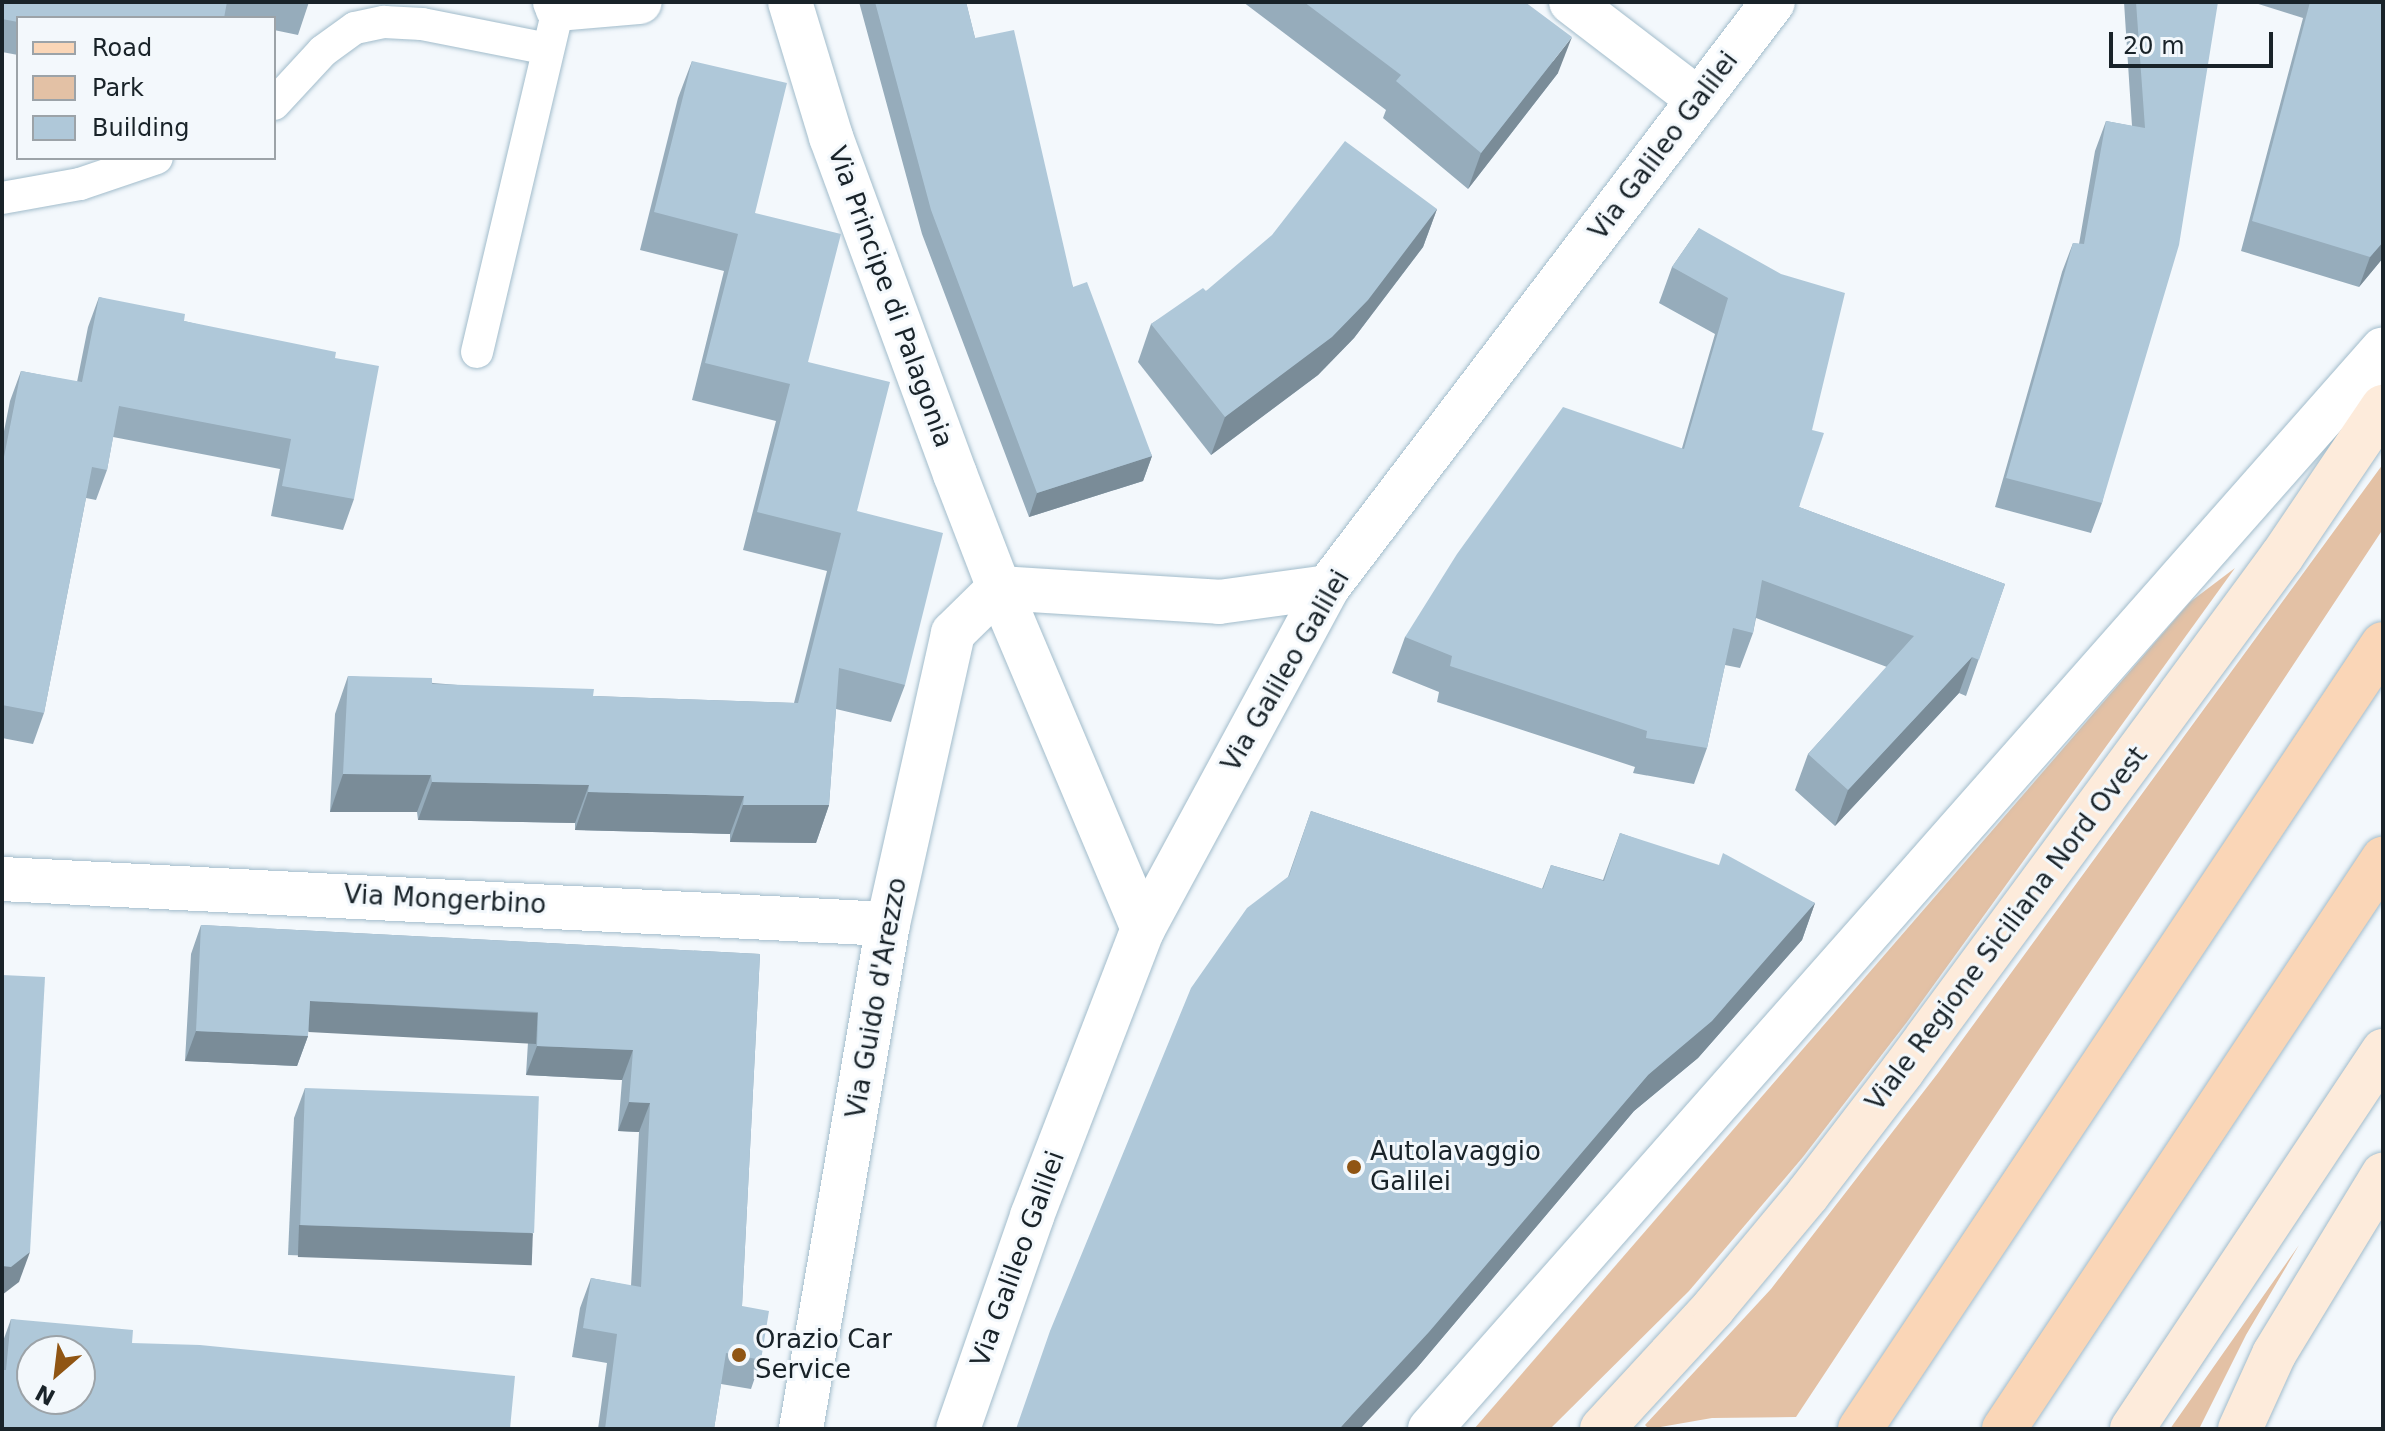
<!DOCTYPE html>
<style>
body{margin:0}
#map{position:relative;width:2385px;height:1431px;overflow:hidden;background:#f3f8fc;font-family:"DejaVu Sans",sans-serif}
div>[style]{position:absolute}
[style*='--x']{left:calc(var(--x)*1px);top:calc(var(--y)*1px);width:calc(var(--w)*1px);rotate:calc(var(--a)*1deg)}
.green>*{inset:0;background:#e3c1a5}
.roads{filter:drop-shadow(0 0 2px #a2bccb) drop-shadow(0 0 2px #a2bccb)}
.lane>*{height:32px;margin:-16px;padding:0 16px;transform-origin:16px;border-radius:16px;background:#fff}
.street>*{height:44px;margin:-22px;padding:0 22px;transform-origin:22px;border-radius:22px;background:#fff}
.secondary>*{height:44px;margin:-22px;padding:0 22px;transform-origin:22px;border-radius:22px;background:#fdebdb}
.primary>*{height:44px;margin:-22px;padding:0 22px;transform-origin:22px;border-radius:22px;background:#fad6b7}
.wall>*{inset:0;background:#96acbb}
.shaded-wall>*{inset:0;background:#7a8c98;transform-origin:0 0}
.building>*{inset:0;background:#afc8d9;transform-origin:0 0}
.dots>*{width:22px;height:22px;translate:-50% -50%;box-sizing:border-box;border:4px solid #f3f8fc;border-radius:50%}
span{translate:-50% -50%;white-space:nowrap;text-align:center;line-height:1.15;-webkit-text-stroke:6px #f3f8fc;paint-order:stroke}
.street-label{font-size:26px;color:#192329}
.poi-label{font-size:26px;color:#192329}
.left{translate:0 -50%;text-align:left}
.frame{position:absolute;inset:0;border:4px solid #192329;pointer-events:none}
.legend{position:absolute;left:16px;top:16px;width:260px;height:144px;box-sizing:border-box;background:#f3f8fc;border:2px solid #9ca3a8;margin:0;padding:10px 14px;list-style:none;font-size:24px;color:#192329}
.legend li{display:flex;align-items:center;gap:16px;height:40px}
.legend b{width:40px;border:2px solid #9ca3a8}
.north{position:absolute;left:16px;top:1335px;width:80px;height:80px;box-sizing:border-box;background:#f3f8fc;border:2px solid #9ca3a8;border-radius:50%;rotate:208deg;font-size:22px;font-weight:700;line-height:32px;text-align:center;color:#192329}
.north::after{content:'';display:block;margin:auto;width:28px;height:36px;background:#905513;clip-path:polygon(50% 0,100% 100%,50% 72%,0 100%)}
.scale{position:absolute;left:2109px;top:32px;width:164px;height:36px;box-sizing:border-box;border:4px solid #192329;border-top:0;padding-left:10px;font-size:24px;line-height:28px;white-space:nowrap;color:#192329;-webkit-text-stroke:6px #f3f8fc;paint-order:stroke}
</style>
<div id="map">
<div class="green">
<div style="clip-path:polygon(2383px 464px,2383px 529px,1796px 1417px,1712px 1418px,1649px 1429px,1645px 1425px,1771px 1289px,1938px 1073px)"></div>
<div style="clip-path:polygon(2235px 568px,1907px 1022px,1803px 1157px,1689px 1291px,1550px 1429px,1474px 1429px,2190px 602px)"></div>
<div style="clip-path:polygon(2299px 1245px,2246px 1335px,2199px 1429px,2170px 1429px)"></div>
</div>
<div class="roads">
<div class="lane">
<div style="--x:274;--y:104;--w:72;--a:-47.2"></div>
<div style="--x:323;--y:51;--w:39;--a:-36"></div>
<div style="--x:355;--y:28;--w:30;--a:-12"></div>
<div style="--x:384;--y:22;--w:38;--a:3"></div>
<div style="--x:422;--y:24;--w:128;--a:11.2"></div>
<div style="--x:2;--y:198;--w:79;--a:-10.2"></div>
<div style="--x:80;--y:184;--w:81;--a:-18.7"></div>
<div style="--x:477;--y:352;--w:352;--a:-76.7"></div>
</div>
<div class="street">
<div style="--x:555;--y:2;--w:8;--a:67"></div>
<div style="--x:558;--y:9;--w:82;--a:-4.9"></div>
<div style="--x:790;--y:2;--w:141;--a:73.1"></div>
<div style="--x:831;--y:137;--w:359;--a:69.8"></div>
<div style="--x:955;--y:474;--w:122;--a:68.9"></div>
<div style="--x:999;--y:588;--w:370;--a:67.1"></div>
<div style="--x:1571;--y:2;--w:161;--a:37.4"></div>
<div style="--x:999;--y:588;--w:220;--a:3.6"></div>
<div style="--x:1219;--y:602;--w:110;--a:-7.8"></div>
<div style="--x:2;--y:879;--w:887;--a:2.91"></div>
<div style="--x:801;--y:1429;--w:512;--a:-80.23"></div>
<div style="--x:888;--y:924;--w:298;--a:-77.4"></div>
<div style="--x:953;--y:633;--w:64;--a:-44.4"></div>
<div style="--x:958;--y:1429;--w:225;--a:-70.8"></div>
<div style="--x:1032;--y:1216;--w:308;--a:-68.9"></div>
<div style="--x:1143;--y:929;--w:389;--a:-61.6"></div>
<div style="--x:1328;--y:587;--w:735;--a:-52.74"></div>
<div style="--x:1430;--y:1429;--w:1440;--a:-48.57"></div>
</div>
<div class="secondary">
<div style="--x:1602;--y:1429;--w:166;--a:-47.4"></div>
<div style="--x:1714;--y:1307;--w:147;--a:-50.2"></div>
<div style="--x:1808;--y:1194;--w:156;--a:-52.5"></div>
<div style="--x:1903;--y:1070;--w:639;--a:-53.6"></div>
<div style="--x:2282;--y:556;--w:180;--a:-55.9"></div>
<div style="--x:2132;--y:1429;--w:454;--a:-56.4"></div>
<div style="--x:2240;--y:1429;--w:82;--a:-65.6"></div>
<div style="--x:2274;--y:1354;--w:210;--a:-58.7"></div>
</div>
<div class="primary">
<div style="--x:1860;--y:1429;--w:943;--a:-56.33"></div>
<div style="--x:2004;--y:1429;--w:685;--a:-56.38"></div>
</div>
</div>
<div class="wall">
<div style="clip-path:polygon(2px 2px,309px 2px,298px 35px,274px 30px,274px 18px,18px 18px,18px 55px,2px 52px)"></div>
<div style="clip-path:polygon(859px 2px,966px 2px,975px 38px,1073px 287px,1152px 456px,1143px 481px,1029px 517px,922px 234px)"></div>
<div style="clip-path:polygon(1243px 2px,1525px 2px,1558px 73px,1468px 189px,1383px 118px,1386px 110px)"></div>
<div style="clip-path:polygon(2124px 2px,2383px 2px,2383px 258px,2359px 287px,2241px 251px,2303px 18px,2252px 2px,2217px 4px,2102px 503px,2091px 533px,1995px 507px,2062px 272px,2073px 243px,2079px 244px,2095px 151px,2106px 121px,2132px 126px)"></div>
<div style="clip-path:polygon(692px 61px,755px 213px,808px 362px,857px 511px,905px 685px,891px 722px,836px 709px,829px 805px,816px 843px,730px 842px,730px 834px,575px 830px,575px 823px,418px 820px,417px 812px,330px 812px,335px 714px,348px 676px,593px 696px,794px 703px,827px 571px,743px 550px,776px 421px,692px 400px,724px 271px,640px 250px,678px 98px)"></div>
<div style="clip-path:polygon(1437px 209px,1423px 247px,1354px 338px,1318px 375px,1211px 455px,1138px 362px,1151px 324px,1206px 291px)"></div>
<div style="clip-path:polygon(1699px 228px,1812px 430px,1799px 507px,2005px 584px,1966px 696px,1959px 693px,1835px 826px,1795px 790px,1808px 754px,1887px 667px,1756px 618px,1753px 633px,1740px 668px,1725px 665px,1707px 748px,1694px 784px,1633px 773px,1635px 767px,1437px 702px,1439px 692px,1392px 673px,1405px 637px,1682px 448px,1715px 334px,1659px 303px,1672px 267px)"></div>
<div style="clip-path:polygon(99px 297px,184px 321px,335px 358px,354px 499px,343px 530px,271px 516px,280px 469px,113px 437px,107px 470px,96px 500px,86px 498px,44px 713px,33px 744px,2px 738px,2px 441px,10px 401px,21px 371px,77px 382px,88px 327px)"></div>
<div style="clip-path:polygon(1311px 811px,1542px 889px,1551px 865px,1603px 880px,1620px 833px,1815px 903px,1802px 940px,1698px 1058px,1634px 1111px,1416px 1369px,1288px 877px)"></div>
<div style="clip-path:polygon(201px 925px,760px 954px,742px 1306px,761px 1360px,751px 1389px,721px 1384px,714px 1429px,598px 1429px,607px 1363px,572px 1357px,580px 1308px,591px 1278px,631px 1286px,639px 1132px,618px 1131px,622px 1080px,526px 1075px,528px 1042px,308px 1031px,308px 1036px,297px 1066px,185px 1061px,191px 954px)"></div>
<div style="clip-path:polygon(305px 1088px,533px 1234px,522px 1264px,288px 1255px,294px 1118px)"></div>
<div style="clip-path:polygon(11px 1319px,132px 1343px,2px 1429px,2px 1344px)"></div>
</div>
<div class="shaded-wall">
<div style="clip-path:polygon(2212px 2px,2252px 2px,2211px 4px)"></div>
<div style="clip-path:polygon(1572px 37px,1558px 73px,1468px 189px,1481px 153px)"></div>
<div style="clip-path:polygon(1437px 209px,1423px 247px,1354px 338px,1318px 375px,1211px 455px,1225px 417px)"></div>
<div style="clip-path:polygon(2383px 242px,2383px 258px,2359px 287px,2370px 257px)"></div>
<div style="clip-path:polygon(1152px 456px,1143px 481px,1029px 517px,1037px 493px)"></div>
<div style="clip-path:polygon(1972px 657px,1959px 693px,1835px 826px,1848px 790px)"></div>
<div style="clip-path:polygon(343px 774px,431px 775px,417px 812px,330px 812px)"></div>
<div style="clip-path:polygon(432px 782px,589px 785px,575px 823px,418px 820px)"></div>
<div style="clip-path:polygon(588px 792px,744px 796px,730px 834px,575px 830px)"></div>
<div style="clip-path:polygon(743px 805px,829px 805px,816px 843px,730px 842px)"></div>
<div style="clip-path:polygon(1815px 903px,1802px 940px,1698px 1058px,1634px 1111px,1416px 1369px,1360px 1429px,1339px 1429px,1648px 1075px)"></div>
<div style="left:310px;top:1001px;width:228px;height:31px;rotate:3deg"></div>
<div style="clip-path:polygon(196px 1031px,308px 1036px,297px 1066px,185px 1061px)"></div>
<div style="clip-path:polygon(537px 1046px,633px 1050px,622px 1080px,526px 1075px)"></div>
<div style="clip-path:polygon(629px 1102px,650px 1103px,639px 1132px,618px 1131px)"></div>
<div style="left:299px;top:1225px;width:234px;height:32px;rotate:2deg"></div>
<div style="clip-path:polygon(30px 1252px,19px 1282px,2px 1295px,2px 1266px)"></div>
</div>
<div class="building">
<div style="clip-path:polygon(2px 2px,227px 2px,224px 18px,18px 18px,18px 22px,2px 19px)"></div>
<div style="clip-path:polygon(875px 2px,966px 2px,975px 38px,1014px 30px,1073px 287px,1087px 282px,1152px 456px,1037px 493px,931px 210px)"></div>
<div style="clip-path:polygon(1304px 2px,1525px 2px,1572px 37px,1481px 153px,1396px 81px,1401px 75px)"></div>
<div style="clip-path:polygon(2136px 2px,2218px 2px,2179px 245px,2102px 503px,2006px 478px,2073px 243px,2084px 244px,2106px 121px,2145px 128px)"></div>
<div style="clip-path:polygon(2310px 2px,2383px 2px,2383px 242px,2370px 257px,2252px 221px)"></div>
<div style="clip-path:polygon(692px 61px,787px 83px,755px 213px,841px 234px,808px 362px,890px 382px,857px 511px,943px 533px,905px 685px,839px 668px,829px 805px,743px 805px,744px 796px,588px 792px,589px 785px,432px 782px,431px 775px,343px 774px,348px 676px,432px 678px,432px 684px,594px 689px,593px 696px,798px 703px,841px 533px,757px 512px,790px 384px,705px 363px,738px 234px,654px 212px)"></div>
<div style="clip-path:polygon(1345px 141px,1437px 209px,1368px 300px,1332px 337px,1225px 417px,1151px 324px,1203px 288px,1206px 291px,1272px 235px)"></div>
<div style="clip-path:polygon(1699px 228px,1781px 274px,1845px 293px,1812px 430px,1824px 433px,1799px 507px,2005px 584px,1979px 660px,1972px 657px,1848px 790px,1808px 754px,1914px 636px,1762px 580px,1753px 633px,1733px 628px,1707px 748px,1646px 738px,1647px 731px,1450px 666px,1452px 656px,1405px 637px,1457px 554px,1563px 407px,1684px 449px,1728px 298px,1672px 267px)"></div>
<div style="clip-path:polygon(99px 297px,185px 314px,184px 321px,336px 352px,335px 358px,379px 366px,354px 499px,282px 486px,291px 439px,119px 406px,107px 470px,92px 467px,44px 713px,2px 705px,2px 467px,21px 371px,82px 382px)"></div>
<div style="clip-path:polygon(1311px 811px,1543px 889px,1551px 865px,1604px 881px,1620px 833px,1719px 865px,1723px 853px,1815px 903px,1712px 1021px,1648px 1075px,1429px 1332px,1339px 1429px,1016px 1429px,1050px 1331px,1191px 988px,1247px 908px,1289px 876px)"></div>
<div style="clip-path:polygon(201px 925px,760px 954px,742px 1306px,769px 1311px,761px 1360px,726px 1353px,714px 1429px,605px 1429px,617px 1334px,583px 1328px,591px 1278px,641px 1287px,650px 1103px,629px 1102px,633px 1050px,537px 1046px,538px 1012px,310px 1001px,308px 1036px,196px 1031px)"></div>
<div style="clip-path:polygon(2px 975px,45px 977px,30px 1252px,11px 1267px,2px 1266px)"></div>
<div style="left:305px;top:1088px;width:234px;height:137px;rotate:2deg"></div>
<div style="clip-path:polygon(evenodd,11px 1319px,133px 1330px,132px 1343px,200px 1345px,515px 1376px,510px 1429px,2px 1429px,2px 1370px,6px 1370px,11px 1319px,32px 1351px,80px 1351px,80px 1399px,32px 1399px,32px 1351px)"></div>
</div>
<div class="dots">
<div style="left:1354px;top:1167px;background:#905513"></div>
<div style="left:739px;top:1355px;background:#905513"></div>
</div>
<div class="street-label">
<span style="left:1664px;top:146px;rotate:-53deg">Via Galileo Galilei</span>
<span style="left:890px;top:297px;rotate:70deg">Via Principe di Palagonia</span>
<span style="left:1286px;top:671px;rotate:-60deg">Via Galileo Galilei</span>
<span style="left:445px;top:900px;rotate:3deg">Via Mongerbino</span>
<span style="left:2007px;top:929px;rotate:-53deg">Viale Regione Siciliana Nord Ovest</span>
<span style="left:877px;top:998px;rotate:-80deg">Via Guido d'Arezzo</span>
<span style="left:1018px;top:1259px;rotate:-70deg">Via Galileo Galilei</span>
</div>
<div class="poi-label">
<span class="left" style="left:1370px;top:1167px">Autolavaggio<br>Galilei</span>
<span class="left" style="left:755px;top:1355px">Orazio Car<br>Service</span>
</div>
<div class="frame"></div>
<ul class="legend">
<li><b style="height:10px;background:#fad6b7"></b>Road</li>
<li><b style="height:22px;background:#e3c1a5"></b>Park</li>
<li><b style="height:22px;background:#afc8d9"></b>Building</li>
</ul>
<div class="north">N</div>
<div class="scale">20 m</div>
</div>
